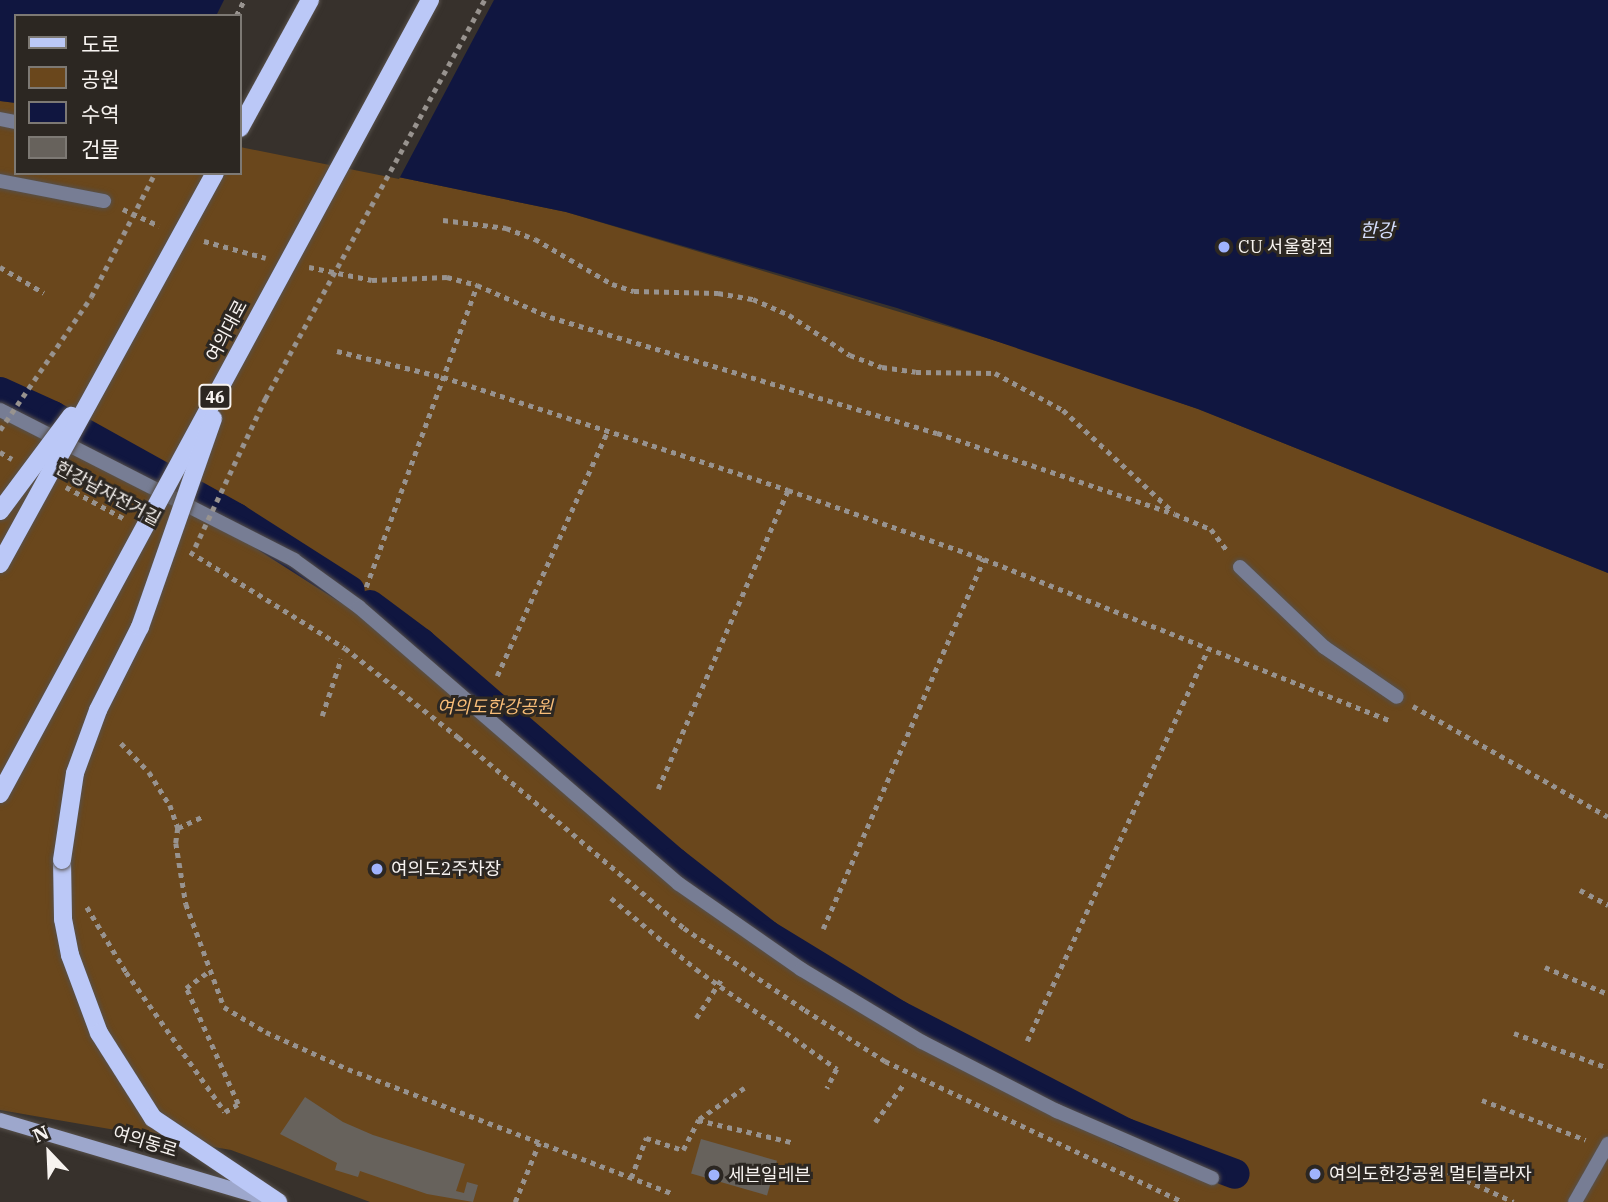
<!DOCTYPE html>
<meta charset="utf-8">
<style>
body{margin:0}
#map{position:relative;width:1608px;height:1202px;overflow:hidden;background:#37312c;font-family:"IBM Plex Serif","Noto Sans KR",serif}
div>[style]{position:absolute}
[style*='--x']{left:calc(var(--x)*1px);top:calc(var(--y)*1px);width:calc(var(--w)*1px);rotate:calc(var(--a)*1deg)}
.green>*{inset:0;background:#6a471c}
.water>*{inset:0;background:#101640}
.pier>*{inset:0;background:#37312c}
.canal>*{height:30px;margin:-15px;padding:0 15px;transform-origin:15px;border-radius:15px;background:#101640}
.building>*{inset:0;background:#67625c;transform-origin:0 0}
.path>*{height:4.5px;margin-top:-2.25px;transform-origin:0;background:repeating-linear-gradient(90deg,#98938f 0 5px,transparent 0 10px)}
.roads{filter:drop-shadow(0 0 2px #56504b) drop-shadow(0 0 2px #56504b)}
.pedestrian>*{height:14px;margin:-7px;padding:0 7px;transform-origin:7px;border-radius:7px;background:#777d94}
.secondary>*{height:14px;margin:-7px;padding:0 7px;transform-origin:7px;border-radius:7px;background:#9da7cc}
.primary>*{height:18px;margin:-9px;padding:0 9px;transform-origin:9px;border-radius:9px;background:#bbc8f7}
.path-bridge>*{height:4.5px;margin-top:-2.25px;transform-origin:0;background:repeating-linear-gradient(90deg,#98938f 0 5px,transparent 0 10px)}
.bridges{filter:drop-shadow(0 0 2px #56504b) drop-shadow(0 0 2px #56504b)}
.primary-bridge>*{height:18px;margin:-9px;padding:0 9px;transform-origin:9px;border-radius:9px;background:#bbc8f7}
.dots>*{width:19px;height:19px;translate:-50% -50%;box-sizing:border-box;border:4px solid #2c2722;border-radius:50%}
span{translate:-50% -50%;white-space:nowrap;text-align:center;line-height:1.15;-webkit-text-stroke:6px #2c2722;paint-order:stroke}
.shield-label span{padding:2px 5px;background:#2c2722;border:2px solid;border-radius:5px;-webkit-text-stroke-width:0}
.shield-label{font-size:16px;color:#f7f3f0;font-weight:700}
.poi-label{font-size:18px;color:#f7f3f0}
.left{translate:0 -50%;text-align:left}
.street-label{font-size:18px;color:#f7f3f0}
.park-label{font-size:18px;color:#f8bd78;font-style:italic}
.water-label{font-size:19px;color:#d5defd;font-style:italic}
.legend{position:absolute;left:14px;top:14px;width:228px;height:161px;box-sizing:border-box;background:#2c2722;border:2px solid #7d7974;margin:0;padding:9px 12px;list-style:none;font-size:21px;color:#f7f3f0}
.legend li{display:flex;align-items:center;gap:14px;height:35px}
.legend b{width:35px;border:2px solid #7d7974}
.north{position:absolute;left:14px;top:1118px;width:70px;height:70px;-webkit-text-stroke:5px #2c2722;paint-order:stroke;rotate:337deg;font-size:19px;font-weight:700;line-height:28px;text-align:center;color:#f7f3f0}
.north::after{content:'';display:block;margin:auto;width:24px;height:32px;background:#f7f3f0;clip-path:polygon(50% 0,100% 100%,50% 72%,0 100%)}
</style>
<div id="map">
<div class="green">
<div style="clip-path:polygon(0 101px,16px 103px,16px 173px,240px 173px,240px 144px,566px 212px,1050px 357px,1198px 409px,1608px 573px,1608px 1202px,370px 1202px,231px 1150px,0 1110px)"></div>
</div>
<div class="water">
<div style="clip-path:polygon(0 0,1608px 0,1608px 573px,1198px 409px,897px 308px,566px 212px,240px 144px,240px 16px,16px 16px,16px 103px,0 101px)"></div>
</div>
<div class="pier">
<div style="clip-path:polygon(224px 0,494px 0,399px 179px,240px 147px,240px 16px,216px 16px)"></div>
</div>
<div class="canal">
<div style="--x:0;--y:392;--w:58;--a:24.4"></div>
<div style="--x:53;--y:416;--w:210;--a:29.1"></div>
<div style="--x:236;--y:518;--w:135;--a:32.6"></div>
<div style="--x:370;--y:605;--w:64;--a:36.7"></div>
<div style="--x:421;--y:643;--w:335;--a:40.9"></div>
<div style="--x:674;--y:862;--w:118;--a:38.1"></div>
<div style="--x:767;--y:935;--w:153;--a:31.4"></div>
<div style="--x:898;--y:1015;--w:257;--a:27.4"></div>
<div style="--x:1126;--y:1133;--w:116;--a:20.6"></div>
</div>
<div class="building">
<div style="clip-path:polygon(305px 1097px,343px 1122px,373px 1135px,465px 1164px,456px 1191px,464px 1193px,467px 1182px,478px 1185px,473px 1202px,427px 1194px,360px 1171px,358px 1177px,335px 1170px,337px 1163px,280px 1134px)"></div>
<div style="left:701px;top:1139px;width:79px;height:36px;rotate:16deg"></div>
</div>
<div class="path">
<div style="--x:236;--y:16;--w:18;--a:-63"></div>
<div style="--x:123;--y:209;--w:40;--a:25"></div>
<div style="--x:443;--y:220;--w:64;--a:7.2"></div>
<div style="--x:506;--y:228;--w:31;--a:21"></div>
<div style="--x:535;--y:239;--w:89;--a:30.3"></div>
<div style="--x:612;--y:284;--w:23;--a:18"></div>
<div style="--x:634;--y:291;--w:84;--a:1.4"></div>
<div style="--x:718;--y:293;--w:36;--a:10"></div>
<div style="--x:753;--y:299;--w:39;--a:24"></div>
<div style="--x:789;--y:315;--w:73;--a:33.3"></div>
<div style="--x:850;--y:355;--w:34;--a:21"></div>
<div style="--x:882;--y:367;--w:34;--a:8"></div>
<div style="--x:916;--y:372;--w:79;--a:0.7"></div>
<div style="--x:995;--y:373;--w:77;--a:28.6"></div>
<div style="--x:1063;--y:410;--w:149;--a:42.8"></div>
<div style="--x:204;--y:241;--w:64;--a:15.3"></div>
<div style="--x:0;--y:267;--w:51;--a:30.6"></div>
<div style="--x:309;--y:267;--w:64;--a:11.7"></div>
<div style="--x:372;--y:280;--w:75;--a:-2.3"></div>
<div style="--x:447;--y:277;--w:31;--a:15"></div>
<div style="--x:477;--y:285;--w:80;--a:23.7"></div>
<div style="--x:550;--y:317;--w:404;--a:16.7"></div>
<div style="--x:937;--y:433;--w:251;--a:18.8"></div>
<div style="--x:1175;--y:514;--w:39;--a:23"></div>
<div style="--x:1211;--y:529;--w:26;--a:53"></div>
<div style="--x:337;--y:351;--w:109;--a:13.8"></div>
<div style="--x:443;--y:377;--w:363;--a:18.1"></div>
<div style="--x:788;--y:490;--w:208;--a:19.4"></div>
<div style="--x:984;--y:559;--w:436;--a:21.7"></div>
<div style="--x:0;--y:452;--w:14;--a:30"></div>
<div style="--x:66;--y:487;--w:65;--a:28.5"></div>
<div style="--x:190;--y:552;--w:182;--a:31.8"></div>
<div style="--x:345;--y:648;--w:144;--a:38.2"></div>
<div style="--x:458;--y:737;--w:296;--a:40.2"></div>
<div style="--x:684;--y:928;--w:146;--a:34.1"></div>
<div style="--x:805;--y:1010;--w:95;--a:32.5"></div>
<div style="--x:885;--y:1061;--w:330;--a:25.3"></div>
<div style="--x:366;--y:587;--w:322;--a:-69.8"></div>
<div style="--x:497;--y:676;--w:270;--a:-65.7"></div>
<div style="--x:1413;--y:706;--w:224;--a:29.6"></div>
<div style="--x:322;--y:716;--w:60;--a:-71.6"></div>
<div style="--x:121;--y:743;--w:40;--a:46"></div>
<div style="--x:149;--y:772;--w:39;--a:58"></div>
<div style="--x:170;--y:805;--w:24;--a:71"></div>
<div style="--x:178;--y:828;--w:15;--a:98"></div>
<div style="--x:176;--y:843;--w:62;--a:80.7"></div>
<div style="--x:186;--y:904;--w:110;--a:69.7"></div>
<div style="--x:224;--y:1007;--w:49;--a:30.8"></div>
<div style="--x:266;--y:1032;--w:90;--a:24.3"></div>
<div style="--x:348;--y:1069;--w:348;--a:21"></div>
<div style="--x:658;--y:789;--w:326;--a:-66.5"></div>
<div style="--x:178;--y:828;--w:29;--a:-25"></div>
<div style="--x:1580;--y:890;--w:32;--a:28"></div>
<div style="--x:611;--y:898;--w:111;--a:39.9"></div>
<div style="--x:696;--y:969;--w:173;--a:35.3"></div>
<div style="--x:837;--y:1069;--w:22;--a:117"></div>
<div style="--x:87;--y:907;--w:76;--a:59"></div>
<div style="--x:126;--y:972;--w:171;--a:54.7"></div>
<div style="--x:225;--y:1112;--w:15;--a:-32"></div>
<div style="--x:238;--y:1104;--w:127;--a:-114.1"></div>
<div style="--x:186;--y:988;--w:27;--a:-36"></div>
<div style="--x:823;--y:929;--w:404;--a:-66.5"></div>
<div style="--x:1545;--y:967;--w:69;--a:23.2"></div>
<div style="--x:696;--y:1018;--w:49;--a:-56.6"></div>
<div style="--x:1514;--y:1033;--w:100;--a:20.4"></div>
<div style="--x:1027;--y:1041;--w:431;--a:-65.2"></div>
<div style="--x:1482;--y:1100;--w:111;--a:21"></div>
<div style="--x:699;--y:1119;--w:55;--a:-34.6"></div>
<div style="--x:875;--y:1122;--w:46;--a:-52.9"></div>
<div style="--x:1448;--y:1172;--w:72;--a:24.4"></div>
<div style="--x:631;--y:1178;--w:43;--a:-69.4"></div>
<div style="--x:646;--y:1138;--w:39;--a:18"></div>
<div style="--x:683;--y:1150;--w:34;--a:-63"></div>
<div style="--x:698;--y:1120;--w:96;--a:13.3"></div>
<div style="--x:515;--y:1202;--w:64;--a:-67.9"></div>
</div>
<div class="roads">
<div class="pedestrian">
<div style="--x:0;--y:119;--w:16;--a:11"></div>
<div style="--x:0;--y:181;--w:106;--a:10.9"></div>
<div style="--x:0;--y:410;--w:330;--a:27"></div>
<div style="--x:294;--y:560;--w:80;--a:35.9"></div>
<div style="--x:359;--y:607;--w:423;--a:40.9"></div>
<div style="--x:679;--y:884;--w:149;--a:34.9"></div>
<div style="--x:801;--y:969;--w:141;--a:31.1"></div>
<div style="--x:922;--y:1042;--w:152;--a:27.1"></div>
<div style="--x:1057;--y:1111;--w:169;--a:23.4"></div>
<div style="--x:1240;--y:567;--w:116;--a:43.6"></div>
<div style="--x:1324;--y:647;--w:88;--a:34.4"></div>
<div style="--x:1575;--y:1202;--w:67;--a:-60.4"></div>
</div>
<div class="secondary">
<div style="--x:0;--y:1120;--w:278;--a:16.5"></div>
</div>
<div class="primary">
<div style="--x:240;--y:128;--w:146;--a:-61.3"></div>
<div style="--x:62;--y:860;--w:59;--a:89"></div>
<div style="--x:63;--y:919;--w:37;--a:79"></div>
<div style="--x:70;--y:955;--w:83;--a:69.6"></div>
<div style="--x:99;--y:1033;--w:101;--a:57.6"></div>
<div style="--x:153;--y:1118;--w:151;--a:33.9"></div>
</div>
</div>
<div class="path-bridge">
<div style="--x:0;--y:430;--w:161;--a:-55.6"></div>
<div style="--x:91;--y:297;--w:140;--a:-62.7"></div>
<div style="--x:195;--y:547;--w:164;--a:-64.7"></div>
<div style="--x:265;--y:399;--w:455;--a:-61.2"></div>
</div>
<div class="bridges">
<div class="primary-bridge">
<div style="--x:0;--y:511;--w:119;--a:-53.2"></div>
<div style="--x:0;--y:564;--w:446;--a:-61.2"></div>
<div style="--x:0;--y:794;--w:903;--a:-61.56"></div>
<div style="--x:62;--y:860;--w:88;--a:-81.5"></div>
<div style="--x:75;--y:773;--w:67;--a:-69.9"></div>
<div style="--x:98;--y:710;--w:93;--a:-63.2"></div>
<div style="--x:140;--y:627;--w:221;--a:-70.7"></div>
</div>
</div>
<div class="dots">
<div style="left:1224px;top:247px;background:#a0b3fd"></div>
<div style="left:377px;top:869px;background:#a0b3fd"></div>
<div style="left:1315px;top:1174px;background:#a0b3fd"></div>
<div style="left:714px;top:1175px;background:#a0b3fd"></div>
</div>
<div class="shield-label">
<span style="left:215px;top:397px">46</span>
</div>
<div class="poi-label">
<span class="left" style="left:1238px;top:247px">CU 서울항점</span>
<span class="left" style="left:391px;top:869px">여의도2주차장</span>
<span class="left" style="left:1329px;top:1174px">여의도한강공원 멀티플라자</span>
<span class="left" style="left:728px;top:1175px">세븐일레븐</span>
</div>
<div class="street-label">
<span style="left:227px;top:331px;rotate:-62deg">여의대로</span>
<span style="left:108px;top:494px;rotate:28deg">한강남자전거길</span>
<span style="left:145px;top:1142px;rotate:17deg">여의동로</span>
</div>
<div class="park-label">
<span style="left:495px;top:707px">여의도한강공원</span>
</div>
<div class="water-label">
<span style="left:1377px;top:231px">한강</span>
</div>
<ul class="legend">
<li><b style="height:9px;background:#bbc8f7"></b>도로</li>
<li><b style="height:19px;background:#6a471c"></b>공원</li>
<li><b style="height:19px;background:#101640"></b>수역</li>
<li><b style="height:19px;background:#67625c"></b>건물</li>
</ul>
<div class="north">N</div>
</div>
